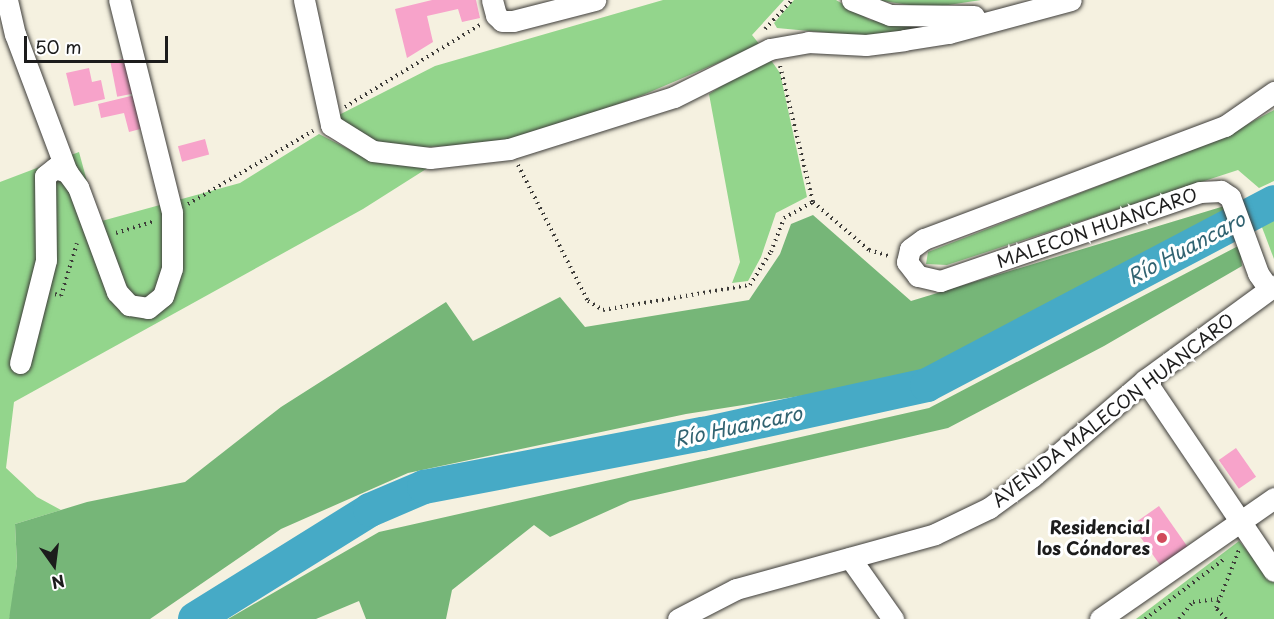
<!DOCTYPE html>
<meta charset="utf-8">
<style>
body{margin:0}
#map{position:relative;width:1274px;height:619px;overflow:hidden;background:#f5f1e0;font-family:"Playpen Sans",sans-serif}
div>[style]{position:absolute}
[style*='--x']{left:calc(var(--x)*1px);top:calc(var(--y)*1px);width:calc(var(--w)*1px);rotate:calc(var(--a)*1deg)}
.green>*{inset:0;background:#93d58c}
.forest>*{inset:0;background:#76b678}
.river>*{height:34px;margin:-17px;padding:0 17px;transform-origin:17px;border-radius:17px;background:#46aac6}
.building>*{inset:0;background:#f7a3ca;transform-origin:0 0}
.path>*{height:4px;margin-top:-2px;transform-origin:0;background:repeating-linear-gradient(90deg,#3d3c39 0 1.5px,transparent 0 6px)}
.roads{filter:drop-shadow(0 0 2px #3d3c39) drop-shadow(0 0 2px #3d3c39)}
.minor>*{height:21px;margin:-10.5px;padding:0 10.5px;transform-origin:10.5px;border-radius:10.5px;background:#fff}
.dots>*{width:16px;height:16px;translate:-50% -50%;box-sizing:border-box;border:3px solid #fff;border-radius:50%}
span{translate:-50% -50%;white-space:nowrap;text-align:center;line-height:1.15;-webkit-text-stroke:6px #fff;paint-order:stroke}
.street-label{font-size:18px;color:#1c1c1c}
.poi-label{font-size:18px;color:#1c1c1c;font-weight:700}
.right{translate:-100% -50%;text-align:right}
.water-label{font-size:20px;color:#316371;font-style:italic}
.north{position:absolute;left:24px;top:535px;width:60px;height:60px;-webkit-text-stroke:4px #fff;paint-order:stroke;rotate:166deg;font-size:16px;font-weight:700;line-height:24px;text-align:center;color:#1c1c1c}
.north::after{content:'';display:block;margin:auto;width:21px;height:27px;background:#1c1c1c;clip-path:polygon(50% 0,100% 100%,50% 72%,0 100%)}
.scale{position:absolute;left:24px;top:36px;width:144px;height:27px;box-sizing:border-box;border:3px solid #1c1c1c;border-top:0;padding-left:8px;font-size:18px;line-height:21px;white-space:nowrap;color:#1c1c1c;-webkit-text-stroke:4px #fff;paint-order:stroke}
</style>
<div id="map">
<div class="green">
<div style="clip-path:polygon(663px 0,784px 0,752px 35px,760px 45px,643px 95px,508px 144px,396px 148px,339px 128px,331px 119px,435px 66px)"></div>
<div style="clip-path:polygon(794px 0,836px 0,870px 20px,930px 25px,895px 39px,777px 28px,774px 23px)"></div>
<div style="clip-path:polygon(876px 0,981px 0,929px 8px)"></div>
<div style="clip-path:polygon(768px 56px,780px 73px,807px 197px,776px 213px,761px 257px,748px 281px,732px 283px,740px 262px,709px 94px)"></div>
<div style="clip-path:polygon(1274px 110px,1274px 181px,1259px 188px,1238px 170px,947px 265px,926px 264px,928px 252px,1222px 138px)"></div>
<div style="clip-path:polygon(319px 134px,362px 156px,434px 164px,363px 209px,14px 402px,6px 468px,37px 497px,61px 510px,15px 524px,17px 564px,11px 612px,9px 619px,0 619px,0 182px,79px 152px,98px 222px,240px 183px)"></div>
<div style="clip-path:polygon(1274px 214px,1274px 259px,1260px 222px)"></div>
<div style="clip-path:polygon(1239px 541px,1274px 583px,1274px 619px,1136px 619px)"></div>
</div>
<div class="forest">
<div style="clip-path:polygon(1231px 204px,1236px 214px,936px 367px,889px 382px,686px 414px,408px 473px,281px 529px,150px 619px,9px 619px,17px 564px,15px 524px,87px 502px,185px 482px,281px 407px,446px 302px,473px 341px,560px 297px,585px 327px,749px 300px,780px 254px,791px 224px,813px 215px,911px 301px)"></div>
<div style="clip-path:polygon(1240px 245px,1242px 266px,1104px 346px,948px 428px,630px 501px,550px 537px,534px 525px,452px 590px,446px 619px,366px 619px,359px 601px,316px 619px,228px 619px,379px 532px,929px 408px)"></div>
</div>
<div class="river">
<div style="--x:195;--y:619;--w:206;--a:-31.9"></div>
<div style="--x:370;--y:510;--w:59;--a:-23.1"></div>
<div style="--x:424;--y:487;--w:284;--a:-10.8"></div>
<div style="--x:703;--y:434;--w:229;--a:-12.3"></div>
<div style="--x:927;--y:385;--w:392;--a:-27.8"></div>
</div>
<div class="building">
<div style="clip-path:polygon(432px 0,476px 0,480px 18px,462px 22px,458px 9px,427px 16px,433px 42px,407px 58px,395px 9px)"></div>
<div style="left:128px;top:58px;width:36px;height:18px;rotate:79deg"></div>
<div style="clip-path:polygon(89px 68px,92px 82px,101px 80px,105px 99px,74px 106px,66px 73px)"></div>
<div style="clip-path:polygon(135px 95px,144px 128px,129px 132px,124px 113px,101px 118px,98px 104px)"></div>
<div style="left:205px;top:139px;width:16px;height:28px;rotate:75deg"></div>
<div style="left:1236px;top:448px;width:35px;height:21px;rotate:55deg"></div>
<div style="left:1159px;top:506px;width:55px;height:33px;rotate:55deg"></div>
</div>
<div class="path">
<div style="--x:765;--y:29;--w:40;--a:-47"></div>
<div style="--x:780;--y:66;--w:140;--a:76.4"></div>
<div style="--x:813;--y:202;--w:74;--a:40.6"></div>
<div style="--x:869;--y:250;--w:21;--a:17"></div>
<div style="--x:345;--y:107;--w:158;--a:-31.3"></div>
<div style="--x:518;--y:165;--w:153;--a:62.8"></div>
<div style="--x:588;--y:301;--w:17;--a:31"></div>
<div style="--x:603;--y:310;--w:149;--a:-9.7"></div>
<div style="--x:750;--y:285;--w:39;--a:-58"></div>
<div style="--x:771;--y:252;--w:36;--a:-69"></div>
<div style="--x:784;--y:218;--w:33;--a:-29"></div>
<div style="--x:188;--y:204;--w:145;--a:-30.3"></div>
<div style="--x:116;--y:233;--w:41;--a:-17.1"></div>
<div style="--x:55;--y:294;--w:6;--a:18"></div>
<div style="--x:61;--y:296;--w:55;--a:-73.2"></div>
<div style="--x:1145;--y:619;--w:98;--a:-37.1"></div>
<div style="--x:1179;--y:619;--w:22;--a:-51"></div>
<div style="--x:1193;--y:602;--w:26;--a:-7"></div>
<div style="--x:1226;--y:619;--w:15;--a:-132"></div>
<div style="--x:1216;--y:608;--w:62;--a:-68.4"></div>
</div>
<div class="roads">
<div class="minor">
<div style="--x:7;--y:0;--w:35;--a:77"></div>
<div style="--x:15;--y:34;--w:147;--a:69.4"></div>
<div style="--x:304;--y:0;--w:128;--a:77.8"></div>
<div style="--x:331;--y:125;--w:49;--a:31.8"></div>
<div style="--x:373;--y:151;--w:57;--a:7"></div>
<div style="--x:430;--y:158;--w:80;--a:-6.5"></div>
<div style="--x:509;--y:149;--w:173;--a:-17.5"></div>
<div style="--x:674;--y:97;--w:107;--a:-26.6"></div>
<div style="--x:770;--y:49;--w:39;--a:-10"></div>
<div style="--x:808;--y:42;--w:58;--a:3"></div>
<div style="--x:866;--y:45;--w:38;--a:-7"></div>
<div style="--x:904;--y:40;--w:45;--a:-9"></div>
<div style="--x:948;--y:33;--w:127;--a:-15"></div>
<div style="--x:492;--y:0;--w:16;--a:75"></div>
<div style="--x:496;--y:15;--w:8;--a:45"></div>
<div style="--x:502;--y:21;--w:11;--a:0"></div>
<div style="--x:513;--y:21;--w:85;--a:-14.4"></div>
<div style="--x:852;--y:0;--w:41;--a:21.5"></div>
<div style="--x:890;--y:15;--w:84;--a:0.7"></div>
<div style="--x:1269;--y:289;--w:19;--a:-125"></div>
<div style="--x:1258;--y:273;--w:81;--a:-110.2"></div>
<div style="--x:1230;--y:197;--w:11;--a:-146"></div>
<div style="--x:1221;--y:191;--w:21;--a:177"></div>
<div style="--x:1200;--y:192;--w:275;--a:161.1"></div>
<div style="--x:940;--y:281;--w:23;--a:-167"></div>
<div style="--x:918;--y:276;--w:18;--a:-128"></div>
<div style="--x:907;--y:262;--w:13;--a:-77"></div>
<div style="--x:910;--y:249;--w:17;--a:-36"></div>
<div style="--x:924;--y:239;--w:322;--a:-20.6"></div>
<div style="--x:1225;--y:126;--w:60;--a:-34.8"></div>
<div style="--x:20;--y:363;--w:106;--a:-75.8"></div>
<div style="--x:46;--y:260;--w:84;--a:-90.7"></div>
<div style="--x:45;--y:176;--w:13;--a:-39"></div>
<div style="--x:55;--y:168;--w:13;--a:18"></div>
<div style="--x:67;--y:172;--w:19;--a:54"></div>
<div style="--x:78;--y:187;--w:112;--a:69.6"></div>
<div style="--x:117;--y:292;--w:18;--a:47"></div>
<div style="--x:129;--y:305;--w:19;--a:9"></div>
<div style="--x:148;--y:308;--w:19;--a:-39"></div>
<div style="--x:163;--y:296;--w:29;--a:-72"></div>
<div style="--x:172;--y:268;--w:56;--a:-90"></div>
<div style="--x:172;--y:212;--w:219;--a:-104"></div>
<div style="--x:1145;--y:380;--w:230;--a:56"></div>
<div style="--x:850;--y:558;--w:75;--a:54.8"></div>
<div style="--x:678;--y:619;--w:65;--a:-27.3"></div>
<div style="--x:736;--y:589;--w:206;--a:-15.4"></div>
<div style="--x:935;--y:534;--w:60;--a:-25.7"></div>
<div style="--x:989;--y:508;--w:54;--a:-36"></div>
<div style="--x:1033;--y:476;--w:148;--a:-40.6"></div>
<div style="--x:1145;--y:380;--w:160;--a:-36.1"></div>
<div style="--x:1100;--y:619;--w:212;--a:-34.8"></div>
</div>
</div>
<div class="dots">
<div style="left:1162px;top:538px;background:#d1495b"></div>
</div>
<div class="street-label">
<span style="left:1097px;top:228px;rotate:-19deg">MALECON HUANCARO</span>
<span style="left:1113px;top:410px;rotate:-38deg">AVENIDA MALECON HUANCARO</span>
</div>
<div class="poi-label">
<span class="right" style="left:1150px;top:538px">Residencial<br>los Cóndores</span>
</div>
<div class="water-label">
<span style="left:1186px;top:248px;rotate:-28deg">Río Huancaro</span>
<span style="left:738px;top:426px;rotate:-12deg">Río Huancaro</span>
</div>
<div class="north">N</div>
<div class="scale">50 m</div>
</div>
